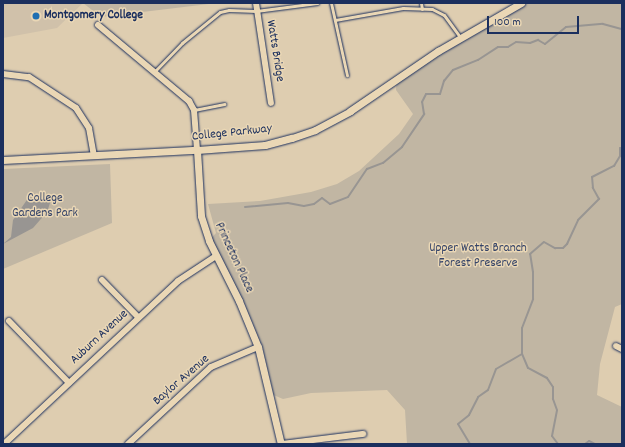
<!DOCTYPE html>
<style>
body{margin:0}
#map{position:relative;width:625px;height:447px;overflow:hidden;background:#decdb0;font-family:Dekko,sans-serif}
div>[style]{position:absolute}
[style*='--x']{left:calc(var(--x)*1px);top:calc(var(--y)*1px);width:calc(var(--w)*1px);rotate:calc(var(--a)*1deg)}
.built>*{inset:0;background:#d0c1aa}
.green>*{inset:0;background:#c1b6a3}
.water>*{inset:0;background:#989592}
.stream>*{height:2px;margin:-1px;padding:0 1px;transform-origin:1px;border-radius:1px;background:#989592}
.roads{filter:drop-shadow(0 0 1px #1b2f5e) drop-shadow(0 0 1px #1b2f5e)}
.service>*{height:3px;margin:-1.5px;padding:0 1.5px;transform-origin:1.5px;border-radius:1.5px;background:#ead7b5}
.minor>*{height:6px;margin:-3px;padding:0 3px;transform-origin:3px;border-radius:3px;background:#ead7b5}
.tertiary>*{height:7px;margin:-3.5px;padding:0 3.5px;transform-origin:3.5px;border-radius:3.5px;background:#ead7b5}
.dots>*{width:11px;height:11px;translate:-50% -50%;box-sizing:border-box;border:2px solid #ead7b5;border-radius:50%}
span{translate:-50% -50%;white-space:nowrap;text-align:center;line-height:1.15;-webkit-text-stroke:3px #ead7b5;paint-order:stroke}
.poi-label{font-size:13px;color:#1b2f5e;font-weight:700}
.left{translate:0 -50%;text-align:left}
.street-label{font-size:13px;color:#1b2f5e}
.park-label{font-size:13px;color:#344368}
.frame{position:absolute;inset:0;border:4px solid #1b2f5e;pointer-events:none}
.scale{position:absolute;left:487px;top:16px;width:92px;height:18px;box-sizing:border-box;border:2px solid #1b2f5e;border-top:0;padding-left:5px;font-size:12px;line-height:14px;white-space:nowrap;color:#1b2f5e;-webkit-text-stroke:3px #ead7b5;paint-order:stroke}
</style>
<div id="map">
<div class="built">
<div style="clip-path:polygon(3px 3px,83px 3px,57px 28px,3px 38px)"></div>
</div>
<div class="green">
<div style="clip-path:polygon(83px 3px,217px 3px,101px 17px)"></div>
<div style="clip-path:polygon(521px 3px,622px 3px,622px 304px,615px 307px,600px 364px,597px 395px,622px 407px,622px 444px,407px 444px,405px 410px,387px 390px,311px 393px,283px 399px,271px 394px,265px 367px,209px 241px,216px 233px,208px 204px,260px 201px,311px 192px,337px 184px,359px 171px,399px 134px,413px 114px,396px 90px,397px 77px)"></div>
<div style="clip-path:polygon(110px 164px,112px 223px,3px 269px,3px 169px)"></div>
</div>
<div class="water">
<div style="clip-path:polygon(31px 194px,48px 196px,51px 200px,47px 212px,33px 228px,3px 244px,11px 237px,13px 220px)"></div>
</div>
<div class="stream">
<div style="--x:245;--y:207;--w:43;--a:-5.3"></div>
<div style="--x:288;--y:203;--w:16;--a:11"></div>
<div style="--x:304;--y:206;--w:10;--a:-11"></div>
<div style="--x:314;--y:204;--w:10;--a:-37"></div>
<div style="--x:322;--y:198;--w:10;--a:37"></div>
<div style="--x:330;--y:204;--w:19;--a:-21"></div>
<div style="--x:348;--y:197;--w:34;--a:-56"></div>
<div style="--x:367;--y:169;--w:17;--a:-21"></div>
<div style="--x:383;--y:163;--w:25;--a:-40"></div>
<div style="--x:402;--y:147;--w:40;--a:-56"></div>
<div style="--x:424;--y:114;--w:12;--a:-99"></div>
<div style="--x:422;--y:102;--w:9;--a:-63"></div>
<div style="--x:426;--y:94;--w:14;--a:0"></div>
<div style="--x:440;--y:94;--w:14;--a:-73"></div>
<div style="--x:444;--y:81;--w:14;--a:-51"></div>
<div style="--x:453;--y:70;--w:27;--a:-22"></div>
<div style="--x:478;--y:60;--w:24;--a:-33"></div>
<div style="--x:498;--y:47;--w:10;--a:0"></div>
<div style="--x:508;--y:47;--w:9;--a:-32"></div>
<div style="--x:516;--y:42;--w:14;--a:4"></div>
<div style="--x:530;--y:43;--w:9;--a:-21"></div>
<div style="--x:538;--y:40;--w:8;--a:30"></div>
<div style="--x:545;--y:44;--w:27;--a:-39"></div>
<div style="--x:566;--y:27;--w:37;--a:-5"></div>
<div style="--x:603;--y:24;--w:20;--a:15"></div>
<div style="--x:470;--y:444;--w:23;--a:-121"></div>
<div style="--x:458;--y:424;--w:14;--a:-39"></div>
<div style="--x:469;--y:415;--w:20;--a:-63"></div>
<div style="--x:478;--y:397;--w:12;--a:-35"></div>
<div style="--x:488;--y:390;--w:22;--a:-69"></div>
<div style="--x:496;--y:369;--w:30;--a:-30"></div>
<div style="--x:558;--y:444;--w:10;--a:-127"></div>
<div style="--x:552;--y:436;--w:26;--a:-79"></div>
<div style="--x:557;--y:410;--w:12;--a:-110"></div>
<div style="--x:553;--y:399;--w:12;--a:-90"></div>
<div style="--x:553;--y:387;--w:11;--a:-124"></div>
<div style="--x:547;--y:378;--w:21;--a:-152"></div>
<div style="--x:528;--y:368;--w:15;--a:-113"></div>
<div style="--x:522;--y:354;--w:26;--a:-90"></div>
<div style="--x:522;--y:328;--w:31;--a:-69"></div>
<div style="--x:533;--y:299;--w:27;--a:-90"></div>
<div style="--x:533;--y:272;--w:18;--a:-99"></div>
<div style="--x:530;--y:254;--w:18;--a:-41"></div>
<div style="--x:544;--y:242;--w:13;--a:29"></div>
<div style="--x:555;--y:248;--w:8;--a:0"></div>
<div style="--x:563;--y:248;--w:6;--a:-45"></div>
<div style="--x:567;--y:244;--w:26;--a:-65"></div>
<div style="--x:578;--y:220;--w:30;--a:-45"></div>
<div style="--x:599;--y:199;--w:13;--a:-119"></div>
<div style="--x:593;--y:188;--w:11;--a:-95"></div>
<div style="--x:592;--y:177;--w:25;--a:-27"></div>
<div style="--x:614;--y:166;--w:12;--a:-59"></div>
<div style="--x:620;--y:156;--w:8;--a:-90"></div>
<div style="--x:620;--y:148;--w:2;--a:27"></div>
<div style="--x:585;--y:444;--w:5;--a:-37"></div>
<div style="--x:589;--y:441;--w:7;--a:27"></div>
</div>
<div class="roads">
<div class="service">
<div style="--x:331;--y:3;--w:74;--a:77.5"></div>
<div style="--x:421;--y:3;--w:6;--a:81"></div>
<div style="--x:335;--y:20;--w:69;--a:-10"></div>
<div style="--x:403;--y:8;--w:29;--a:2"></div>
<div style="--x:432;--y:9;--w:13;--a:27"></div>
<div style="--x:444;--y:15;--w:29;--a:54"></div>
<div style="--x:155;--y:71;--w:39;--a:-46"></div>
<div style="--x:182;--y:43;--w:49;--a:-39.2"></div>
<div style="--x:220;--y:12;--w:9;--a:-13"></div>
<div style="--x:229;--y:10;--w:27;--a:2"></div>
<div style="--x:256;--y:11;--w:62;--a:-7.5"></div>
<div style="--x:194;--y:110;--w:31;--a:-11"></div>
</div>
<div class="minor">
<div style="--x:256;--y:3;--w:101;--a:81.5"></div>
<div style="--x:98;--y:25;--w:119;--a:39.9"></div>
<div style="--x:189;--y:101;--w:10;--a:61"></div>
<div style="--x:194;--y:110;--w:40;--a:85.7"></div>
<div style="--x:3;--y:74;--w:26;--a:7"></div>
<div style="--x:29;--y:77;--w:56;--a:33.4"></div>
<div style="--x:76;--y:108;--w:24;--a:57"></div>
<div style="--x:89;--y:128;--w:27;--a:80"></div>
<div style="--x:102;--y:280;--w:52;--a:45.8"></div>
<div style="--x:9;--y:321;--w:86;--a:45.9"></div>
<div style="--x:616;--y:346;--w:7;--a:27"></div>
<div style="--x:4;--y:444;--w:238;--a:-43.1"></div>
<div style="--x:178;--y:281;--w:45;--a:-33.3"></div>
<div style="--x:128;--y:444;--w:113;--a:-42.9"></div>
<div style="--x:211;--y:367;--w:51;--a:-23.1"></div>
<div style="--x:281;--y:444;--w:83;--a:-7"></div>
</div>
<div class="tertiary">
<div style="--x:197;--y:150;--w:66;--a:86.5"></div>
<div style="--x:201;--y:216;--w:26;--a:72"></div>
<div style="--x:209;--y:241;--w:67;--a:63.4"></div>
<div style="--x:239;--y:301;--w:50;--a:67.6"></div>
<div style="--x:258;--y:347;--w:100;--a:76.7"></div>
<div style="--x:3;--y:160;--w:194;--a:-3"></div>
<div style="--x:197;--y:150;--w:68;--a:-4.2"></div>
<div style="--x:265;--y:145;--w:28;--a:-15"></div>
<div style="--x:292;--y:138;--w:24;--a:-19"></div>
<div style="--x:315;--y:130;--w:40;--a:-28"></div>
<div style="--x:350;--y:111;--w:107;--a:-34.3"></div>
<div style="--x:438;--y:51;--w:96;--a:-30"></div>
</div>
</div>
<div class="dots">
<div style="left:36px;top:16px;background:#1f6fb2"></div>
</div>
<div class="poi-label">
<span class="left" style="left:44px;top:16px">Montgomery College</span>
</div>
<div class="street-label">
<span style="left:274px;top:51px;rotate:81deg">Watts Bridge</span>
<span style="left:232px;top:134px;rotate:-6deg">College Parkway</span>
<span style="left:233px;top:258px;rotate:65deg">Princeton Place</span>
<span style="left:100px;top:338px;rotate:-43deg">Auburn Avenue</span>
<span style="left:182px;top:381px;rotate:-41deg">Baylor Avenue</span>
</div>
<div class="park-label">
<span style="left:45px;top:207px">College<br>Gardens Park</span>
<span style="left:478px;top:257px">Upper Watts Branch<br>Forest Preserve</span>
</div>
<div class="frame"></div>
<div class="scale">100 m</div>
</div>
